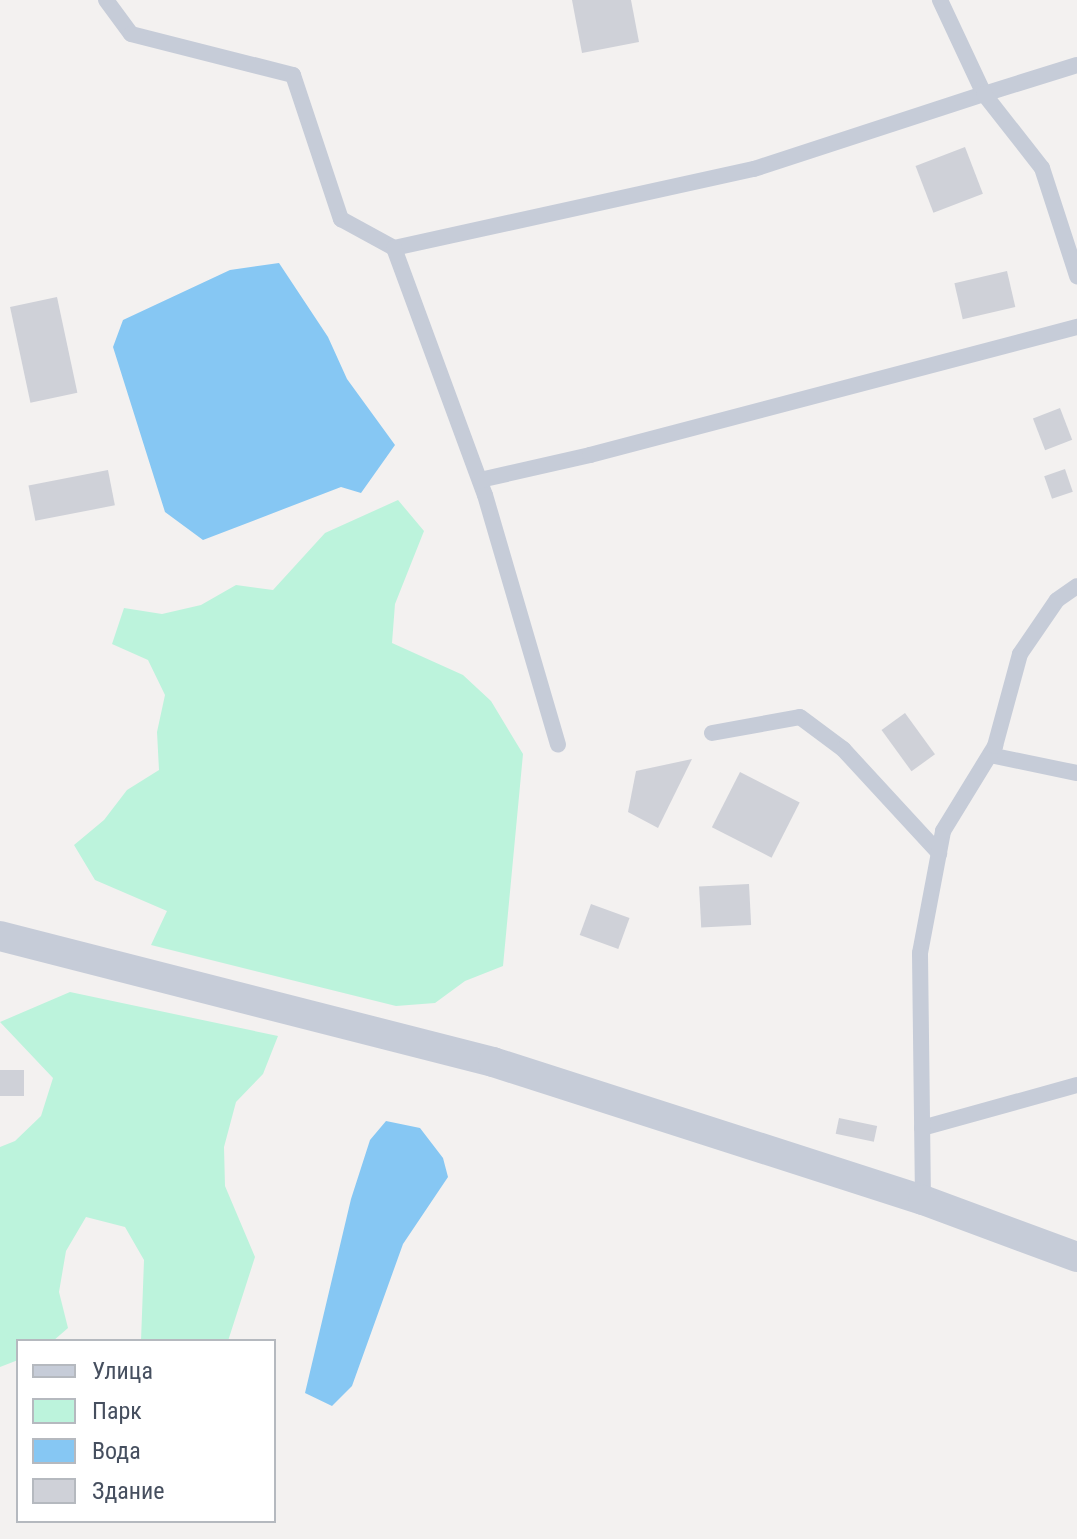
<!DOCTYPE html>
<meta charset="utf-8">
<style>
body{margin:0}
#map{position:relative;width:1077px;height:1539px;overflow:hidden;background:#f3f1f0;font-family:"Roboto Condensed",sans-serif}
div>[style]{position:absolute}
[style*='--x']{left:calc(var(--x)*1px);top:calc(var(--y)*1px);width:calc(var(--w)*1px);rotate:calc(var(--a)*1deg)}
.green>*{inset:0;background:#bcf3dc}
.water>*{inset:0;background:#86c7f3}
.building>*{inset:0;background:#cfd1d8;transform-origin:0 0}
.lane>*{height:16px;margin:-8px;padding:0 8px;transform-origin:8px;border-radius:8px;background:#c6ccd8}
.street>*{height:30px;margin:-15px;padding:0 15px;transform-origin:15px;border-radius:15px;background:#c6ccd8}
span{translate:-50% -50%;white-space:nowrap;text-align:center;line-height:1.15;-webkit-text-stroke:7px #fff;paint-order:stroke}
.legend{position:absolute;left:16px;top:1339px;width:260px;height:184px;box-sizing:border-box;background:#fff;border:2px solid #b5b9bf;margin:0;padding:10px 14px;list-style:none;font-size:24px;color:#464f5f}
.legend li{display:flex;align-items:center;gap:16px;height:40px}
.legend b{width:40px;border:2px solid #b5b9bf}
</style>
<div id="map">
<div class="green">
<div style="clip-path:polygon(398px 500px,424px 531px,395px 604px,392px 643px,463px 675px,491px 701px,523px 754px,503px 966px,465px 981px,435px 1003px,396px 1006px,151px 945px,167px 911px,95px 880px,74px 845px,104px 820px,127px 790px,159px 770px,157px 732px,165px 695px,148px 660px,112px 644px,124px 608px,162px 614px,201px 605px,236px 585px,273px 590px,325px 533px)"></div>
<div style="clip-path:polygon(70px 992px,278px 1036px,263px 1074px,236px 1102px,224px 1147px,225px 1186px,255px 1257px,228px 1341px,141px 1341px,144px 1260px,125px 1227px,86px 1217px,66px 1251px,59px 1292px,68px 1328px,53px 1341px,18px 1341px,18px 1360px,0 1367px,0 1147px,15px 1141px,41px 1116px,53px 1078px,0 1022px)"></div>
</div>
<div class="water">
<div style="clip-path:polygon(279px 263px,328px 337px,347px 379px,395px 445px,361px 493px,341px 487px,203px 540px,165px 512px,113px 347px,123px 320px,230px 270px)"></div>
<div style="clip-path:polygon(386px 1121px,420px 1128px,443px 1158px,448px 1177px,403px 1244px,352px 1386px,332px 1406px,305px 1393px,351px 1199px,370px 1140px)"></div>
</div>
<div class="building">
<div style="clip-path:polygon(572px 0,631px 0,639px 42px,582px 53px)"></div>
<div style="left:965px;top:147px;width:50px;height:53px;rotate:69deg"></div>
<div style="left:1007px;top:271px;width:37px;height:54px;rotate:77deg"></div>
<div style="left:57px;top:297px;width:98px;height:48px;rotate:78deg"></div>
<div style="left:1060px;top:408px;width:34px;height:29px;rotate:69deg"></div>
<div style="left:1065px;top:469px;width:24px;height:22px;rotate:71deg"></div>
<div style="left:108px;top:470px;width:36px;height:81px;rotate:79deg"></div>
<div style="left:905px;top:713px;width:51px;height:29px;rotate:54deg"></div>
<div style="clip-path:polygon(692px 759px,658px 828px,628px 812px,636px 771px)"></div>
<div style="left:740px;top:772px;width:67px;height:62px;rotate:27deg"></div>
<div style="left:749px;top:884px;width:41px;height:50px;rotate:87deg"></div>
<div style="left:591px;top:904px;width:41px;height:33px;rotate:20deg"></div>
<div style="left:0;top:1070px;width:24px;height:26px"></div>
<div style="left:839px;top:1118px;width:39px;height:16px;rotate:12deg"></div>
</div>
<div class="lane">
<div style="--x:106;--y:0;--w:42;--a:53.7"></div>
<div style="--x:131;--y:34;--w:167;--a:14.2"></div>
<div style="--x:293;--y:75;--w:152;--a:71.6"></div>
<div style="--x:341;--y:219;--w:60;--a:28.7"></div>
<div style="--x:394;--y:248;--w:369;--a:-12.4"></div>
<div style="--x:754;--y:169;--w:242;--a:-18.1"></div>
<div style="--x:984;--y:94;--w:104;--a:-115.1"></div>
<div style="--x:1077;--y:65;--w:97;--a:162.7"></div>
<div style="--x:984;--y:94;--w:94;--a:51.9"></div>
<div style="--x:1042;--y:168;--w:114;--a:72"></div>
<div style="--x:394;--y:248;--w:263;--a:69.8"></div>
<div style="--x:485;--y:495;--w:260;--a:73.7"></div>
<div style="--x:480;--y:480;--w:113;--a:-12.8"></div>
<div style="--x:590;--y:455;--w:504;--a:-14.73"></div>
<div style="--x:712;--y:733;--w:89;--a:-10.3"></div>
<div style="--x:800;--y:717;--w:54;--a:36.7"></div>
<div style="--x:843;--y:749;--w:142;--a:47.3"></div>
<div style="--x:990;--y:755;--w:89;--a:11.7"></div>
<div style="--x:922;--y:1128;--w:161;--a:-15.5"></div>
<div style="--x:923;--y:1200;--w:247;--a:-90.7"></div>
<div style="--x:920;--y:953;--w:124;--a:-79.3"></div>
<div style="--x:943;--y:831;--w:100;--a:-58.5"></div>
<div style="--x:995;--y:746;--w:95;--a:-74.8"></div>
<div style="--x:1020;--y:654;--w:65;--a:-55.6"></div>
<div style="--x:1057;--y:600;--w:24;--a:-35"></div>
</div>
<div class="street">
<div style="--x:0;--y:936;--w:509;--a:14.34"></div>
<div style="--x:493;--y:1062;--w:452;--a:17.8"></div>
<div style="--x:923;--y:1200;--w:164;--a:20.3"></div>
</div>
<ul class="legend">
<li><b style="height:10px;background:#c6ccd8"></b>Улица</li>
<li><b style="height:22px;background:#bcf3dc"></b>Парк</li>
<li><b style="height:22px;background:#86c7f3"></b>Вода</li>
<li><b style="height:22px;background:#cfd1d8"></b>Здание</li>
</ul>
</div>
